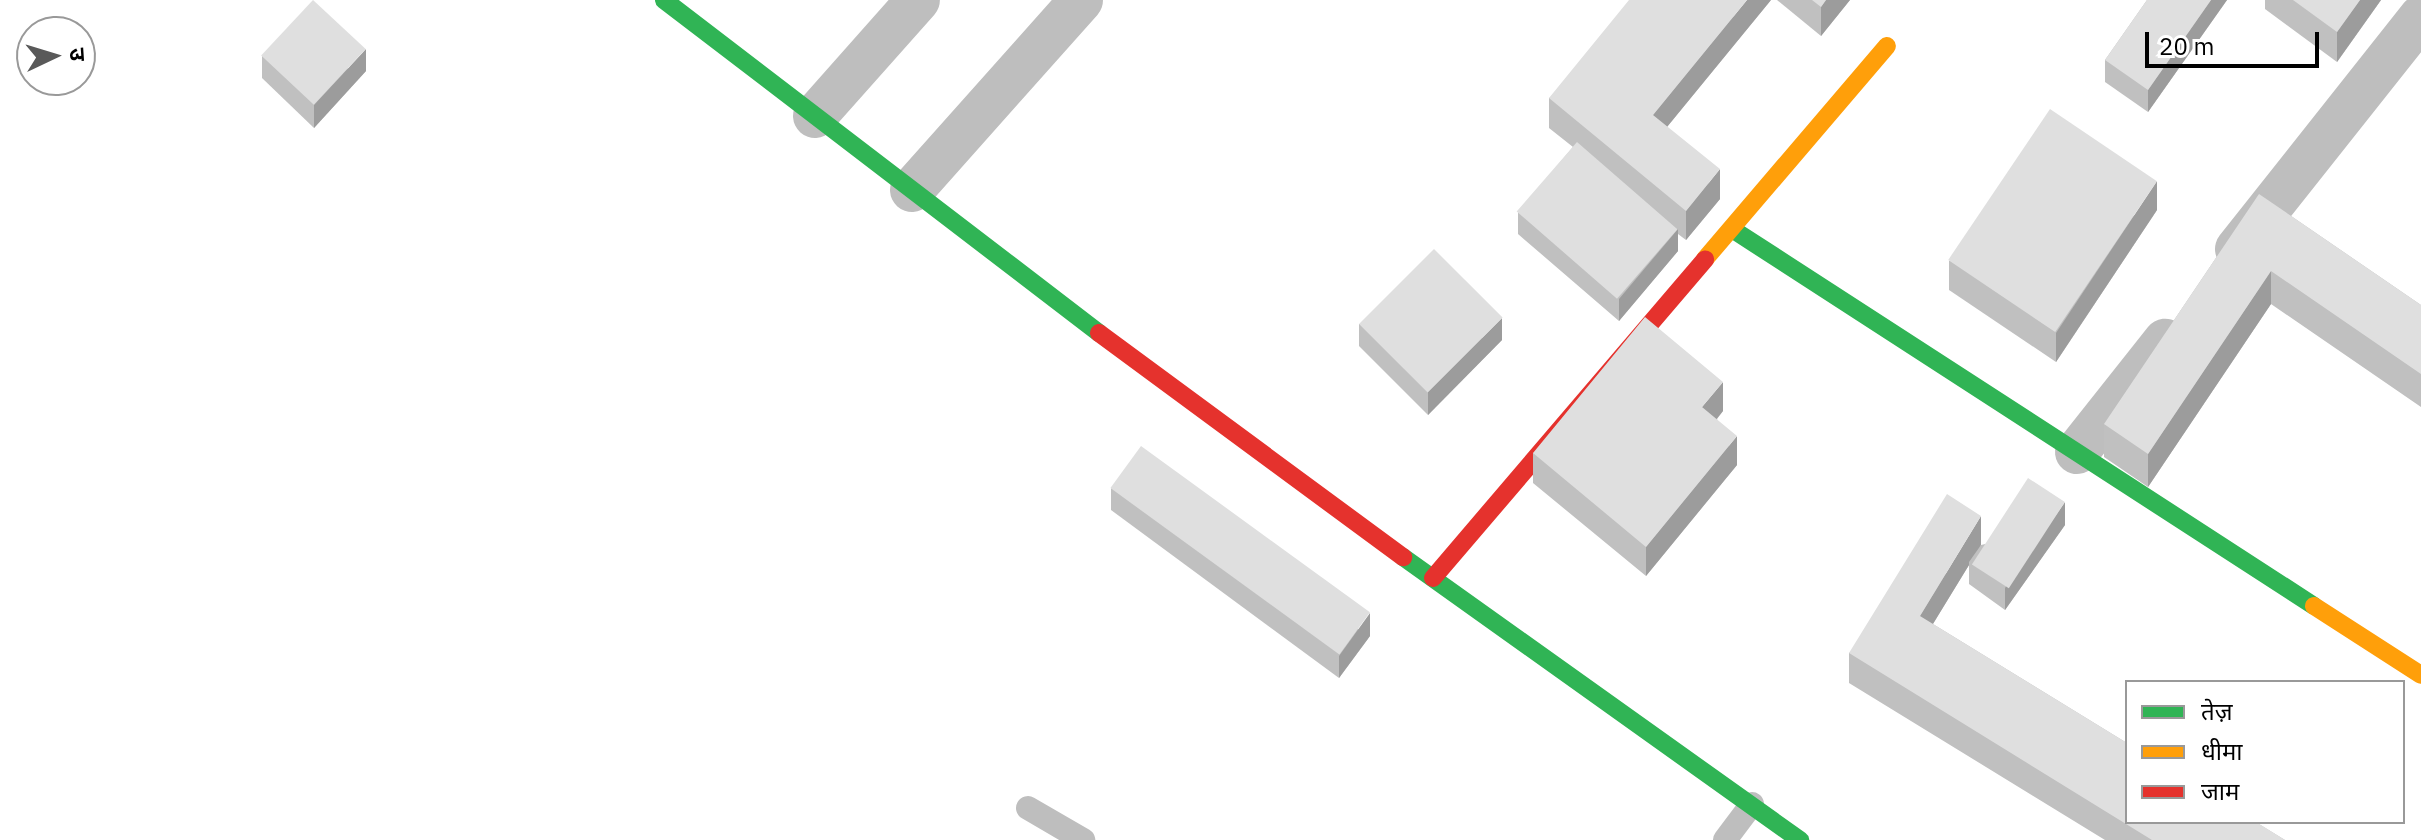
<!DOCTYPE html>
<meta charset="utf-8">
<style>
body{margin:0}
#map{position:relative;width:2421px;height:840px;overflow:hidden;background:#fff;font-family:"IBM Plex Sans","Noto Sans Devanagari",sans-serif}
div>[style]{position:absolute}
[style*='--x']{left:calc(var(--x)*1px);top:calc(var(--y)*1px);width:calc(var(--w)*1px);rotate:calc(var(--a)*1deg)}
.lane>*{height:24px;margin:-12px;padding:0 12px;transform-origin:12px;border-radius:12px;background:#bebebe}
.street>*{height:44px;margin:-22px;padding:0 22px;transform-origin:22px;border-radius:22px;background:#bebebe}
.fast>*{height:18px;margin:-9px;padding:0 9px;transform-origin:9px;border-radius:9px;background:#30b455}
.slow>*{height:18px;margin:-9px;padding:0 9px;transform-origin:9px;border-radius:9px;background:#ff9f0a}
.jam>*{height:18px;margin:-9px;padding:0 9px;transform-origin:9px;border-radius:9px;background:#e5322d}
.wall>*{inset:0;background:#c0c0c0}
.shaded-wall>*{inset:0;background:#9c9c9c}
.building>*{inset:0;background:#dfdfdf;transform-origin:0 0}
span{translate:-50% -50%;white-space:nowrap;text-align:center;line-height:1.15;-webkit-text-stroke:8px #fff;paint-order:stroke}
.legend{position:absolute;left:2125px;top:680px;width:280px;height:144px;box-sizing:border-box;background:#fff;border:2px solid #999;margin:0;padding:10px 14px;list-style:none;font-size:24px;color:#000}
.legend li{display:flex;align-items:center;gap:16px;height:40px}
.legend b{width:40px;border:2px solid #999}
.north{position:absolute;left:16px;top:16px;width:80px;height:80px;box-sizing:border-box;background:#fff;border:2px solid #999;border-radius:50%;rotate:86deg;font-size:22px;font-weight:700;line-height:32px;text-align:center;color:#000}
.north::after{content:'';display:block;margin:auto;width:28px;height:36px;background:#595959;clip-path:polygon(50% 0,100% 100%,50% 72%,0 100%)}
.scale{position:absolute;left:2145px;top:32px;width:174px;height:36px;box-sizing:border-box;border:4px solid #000;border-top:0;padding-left:10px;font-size:24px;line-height:28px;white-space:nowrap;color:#000;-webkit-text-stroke:6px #fff;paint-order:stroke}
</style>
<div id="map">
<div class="lane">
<div style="--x:1028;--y:808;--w:64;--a:30.2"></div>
<div style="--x:1725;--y:840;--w:45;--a:-53.1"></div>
</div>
<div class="street">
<div style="--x:815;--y:116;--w:155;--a:-48.4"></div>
<div style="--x:912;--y:190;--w:254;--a:-48.3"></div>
<div style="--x:2237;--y:249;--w:296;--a:-51.6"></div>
<div style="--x:2077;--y:452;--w:142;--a:-51.6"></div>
</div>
<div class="fast">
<div style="--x:664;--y:0;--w:548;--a:37.43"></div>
<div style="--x:1732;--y:229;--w:693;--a:32.93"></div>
<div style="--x:1403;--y:557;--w:488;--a:35.5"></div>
</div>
<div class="slow">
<div style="--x:1705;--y:259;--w:280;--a:-49.5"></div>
<div style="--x:2314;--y:606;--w:127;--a:32.8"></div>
</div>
<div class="jam">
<div style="--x:1099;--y:333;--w:378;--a:36.4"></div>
<div style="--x:1433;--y:578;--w:419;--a:-49.5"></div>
</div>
<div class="wall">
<div style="clip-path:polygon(1771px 0,1667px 127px,1720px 199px,1686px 240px,1678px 234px,1678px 251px,1619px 321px,1518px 234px,1518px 212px,1573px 147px,1549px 128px,1549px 98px)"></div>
<div style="clip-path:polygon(1777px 0,1850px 0,1821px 36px)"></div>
<div style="clip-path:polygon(2147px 0,2227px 0,2148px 112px,2105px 82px,2105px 60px)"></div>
<div style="clip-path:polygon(2265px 0,2381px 0,2337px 62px,2265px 9px)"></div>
<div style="clip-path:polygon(262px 56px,366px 71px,314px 128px,262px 78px)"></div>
<div style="clip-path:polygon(2259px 194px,2421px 305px,2421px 407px,2271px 304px,2148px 487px,2104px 457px,2104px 424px)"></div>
<div style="clip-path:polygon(2157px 210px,2056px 362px,1949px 290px,1949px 261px)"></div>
<div style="clip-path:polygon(1359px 324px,1502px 340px,1428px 415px,1359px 346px)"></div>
<div style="clip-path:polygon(1723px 411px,1717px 419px,1737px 465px,1646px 576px,1533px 483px,1533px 453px)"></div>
<div style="clip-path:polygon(1111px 488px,1370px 636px,1339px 678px,1111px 510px)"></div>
<div style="clip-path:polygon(2065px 525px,2005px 610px,1969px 584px,1969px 565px,1933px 624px,2285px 840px,2105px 840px,1849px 683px,1849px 653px,1981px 545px)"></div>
</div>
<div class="shaded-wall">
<div style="clip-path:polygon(1747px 0,1771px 0,1653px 144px,1653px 115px)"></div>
<div style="clip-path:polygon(1826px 0,1850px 0,1821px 36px,1821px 7px)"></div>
<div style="clip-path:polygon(2211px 0,2227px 0,2148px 112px,2148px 90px)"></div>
<div style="clip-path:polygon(2360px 0,2381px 0,2337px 62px,2337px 32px)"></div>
<div style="clip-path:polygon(366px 49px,366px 71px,314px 128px,314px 105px)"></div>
<div style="clip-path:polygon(1720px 169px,1720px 199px,1686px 240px,1686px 211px)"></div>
<div style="clip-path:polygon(2157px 181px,2157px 210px,2056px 362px,2056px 333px)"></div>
<div style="clip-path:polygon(1678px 229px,1678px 251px,1619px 321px,1619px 299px)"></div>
<div style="clip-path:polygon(2271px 271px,2271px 304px,2148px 487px,2148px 454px)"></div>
<div style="clip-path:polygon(1502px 318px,1502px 340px,1428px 415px,1428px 392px)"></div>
<div style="clip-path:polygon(1723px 382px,1723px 411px,1702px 437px,1702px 407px)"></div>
<div style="clip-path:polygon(1737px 436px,1737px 465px,1646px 576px,1646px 547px)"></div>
<div style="clip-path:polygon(2065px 502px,2065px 525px,2005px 610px,2005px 588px)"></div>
<div style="clip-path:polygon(1981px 516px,1981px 545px,1969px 562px,1969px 565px,1920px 645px,1920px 616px)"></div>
<div style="clip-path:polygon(1370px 613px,1370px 636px,1339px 678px,1339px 656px)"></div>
</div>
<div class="building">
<div style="left:313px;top:0;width:72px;height:76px;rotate:43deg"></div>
<div style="clip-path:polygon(1629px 0,1747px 0,1653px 115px,1720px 169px,1686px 211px,1549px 98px)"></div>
<div style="clip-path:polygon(1812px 0,1826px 0,1821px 7px)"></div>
<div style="clip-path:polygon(2147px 0,2211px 0,2148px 90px,2105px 60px)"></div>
<div style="clip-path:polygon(2293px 0,2360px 0,2337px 32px)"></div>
<div style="left:2050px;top:109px;width:129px;height:182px;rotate:34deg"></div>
<div style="left:1577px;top:142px;width:133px;height:92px;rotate:41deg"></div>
<div style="clip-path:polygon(2259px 194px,2421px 305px,2421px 374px,2271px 271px,2148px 454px,2104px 424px)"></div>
<div style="left:1434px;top:249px;width:97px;height:106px;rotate:45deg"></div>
<div style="clip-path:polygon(1645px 317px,1723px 382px,1702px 407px,1737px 436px,1646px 547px,1533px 453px)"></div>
<div style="left:1141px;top:446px;width:283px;height:52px;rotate:36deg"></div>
<div style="left:2028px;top:478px;width:44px;height:103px;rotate:33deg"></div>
<div style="clip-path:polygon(1947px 494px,1981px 516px,1920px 616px,2127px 743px,2127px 822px,2256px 822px,2285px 840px,2152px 840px,1849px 653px)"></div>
</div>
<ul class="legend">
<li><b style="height:10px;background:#30b455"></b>तेज़</li>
<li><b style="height:10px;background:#ff9f0a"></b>धीमा</li>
<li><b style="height:10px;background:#e5322d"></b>जाम</li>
</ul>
<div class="north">उ</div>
<div class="scale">20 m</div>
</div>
